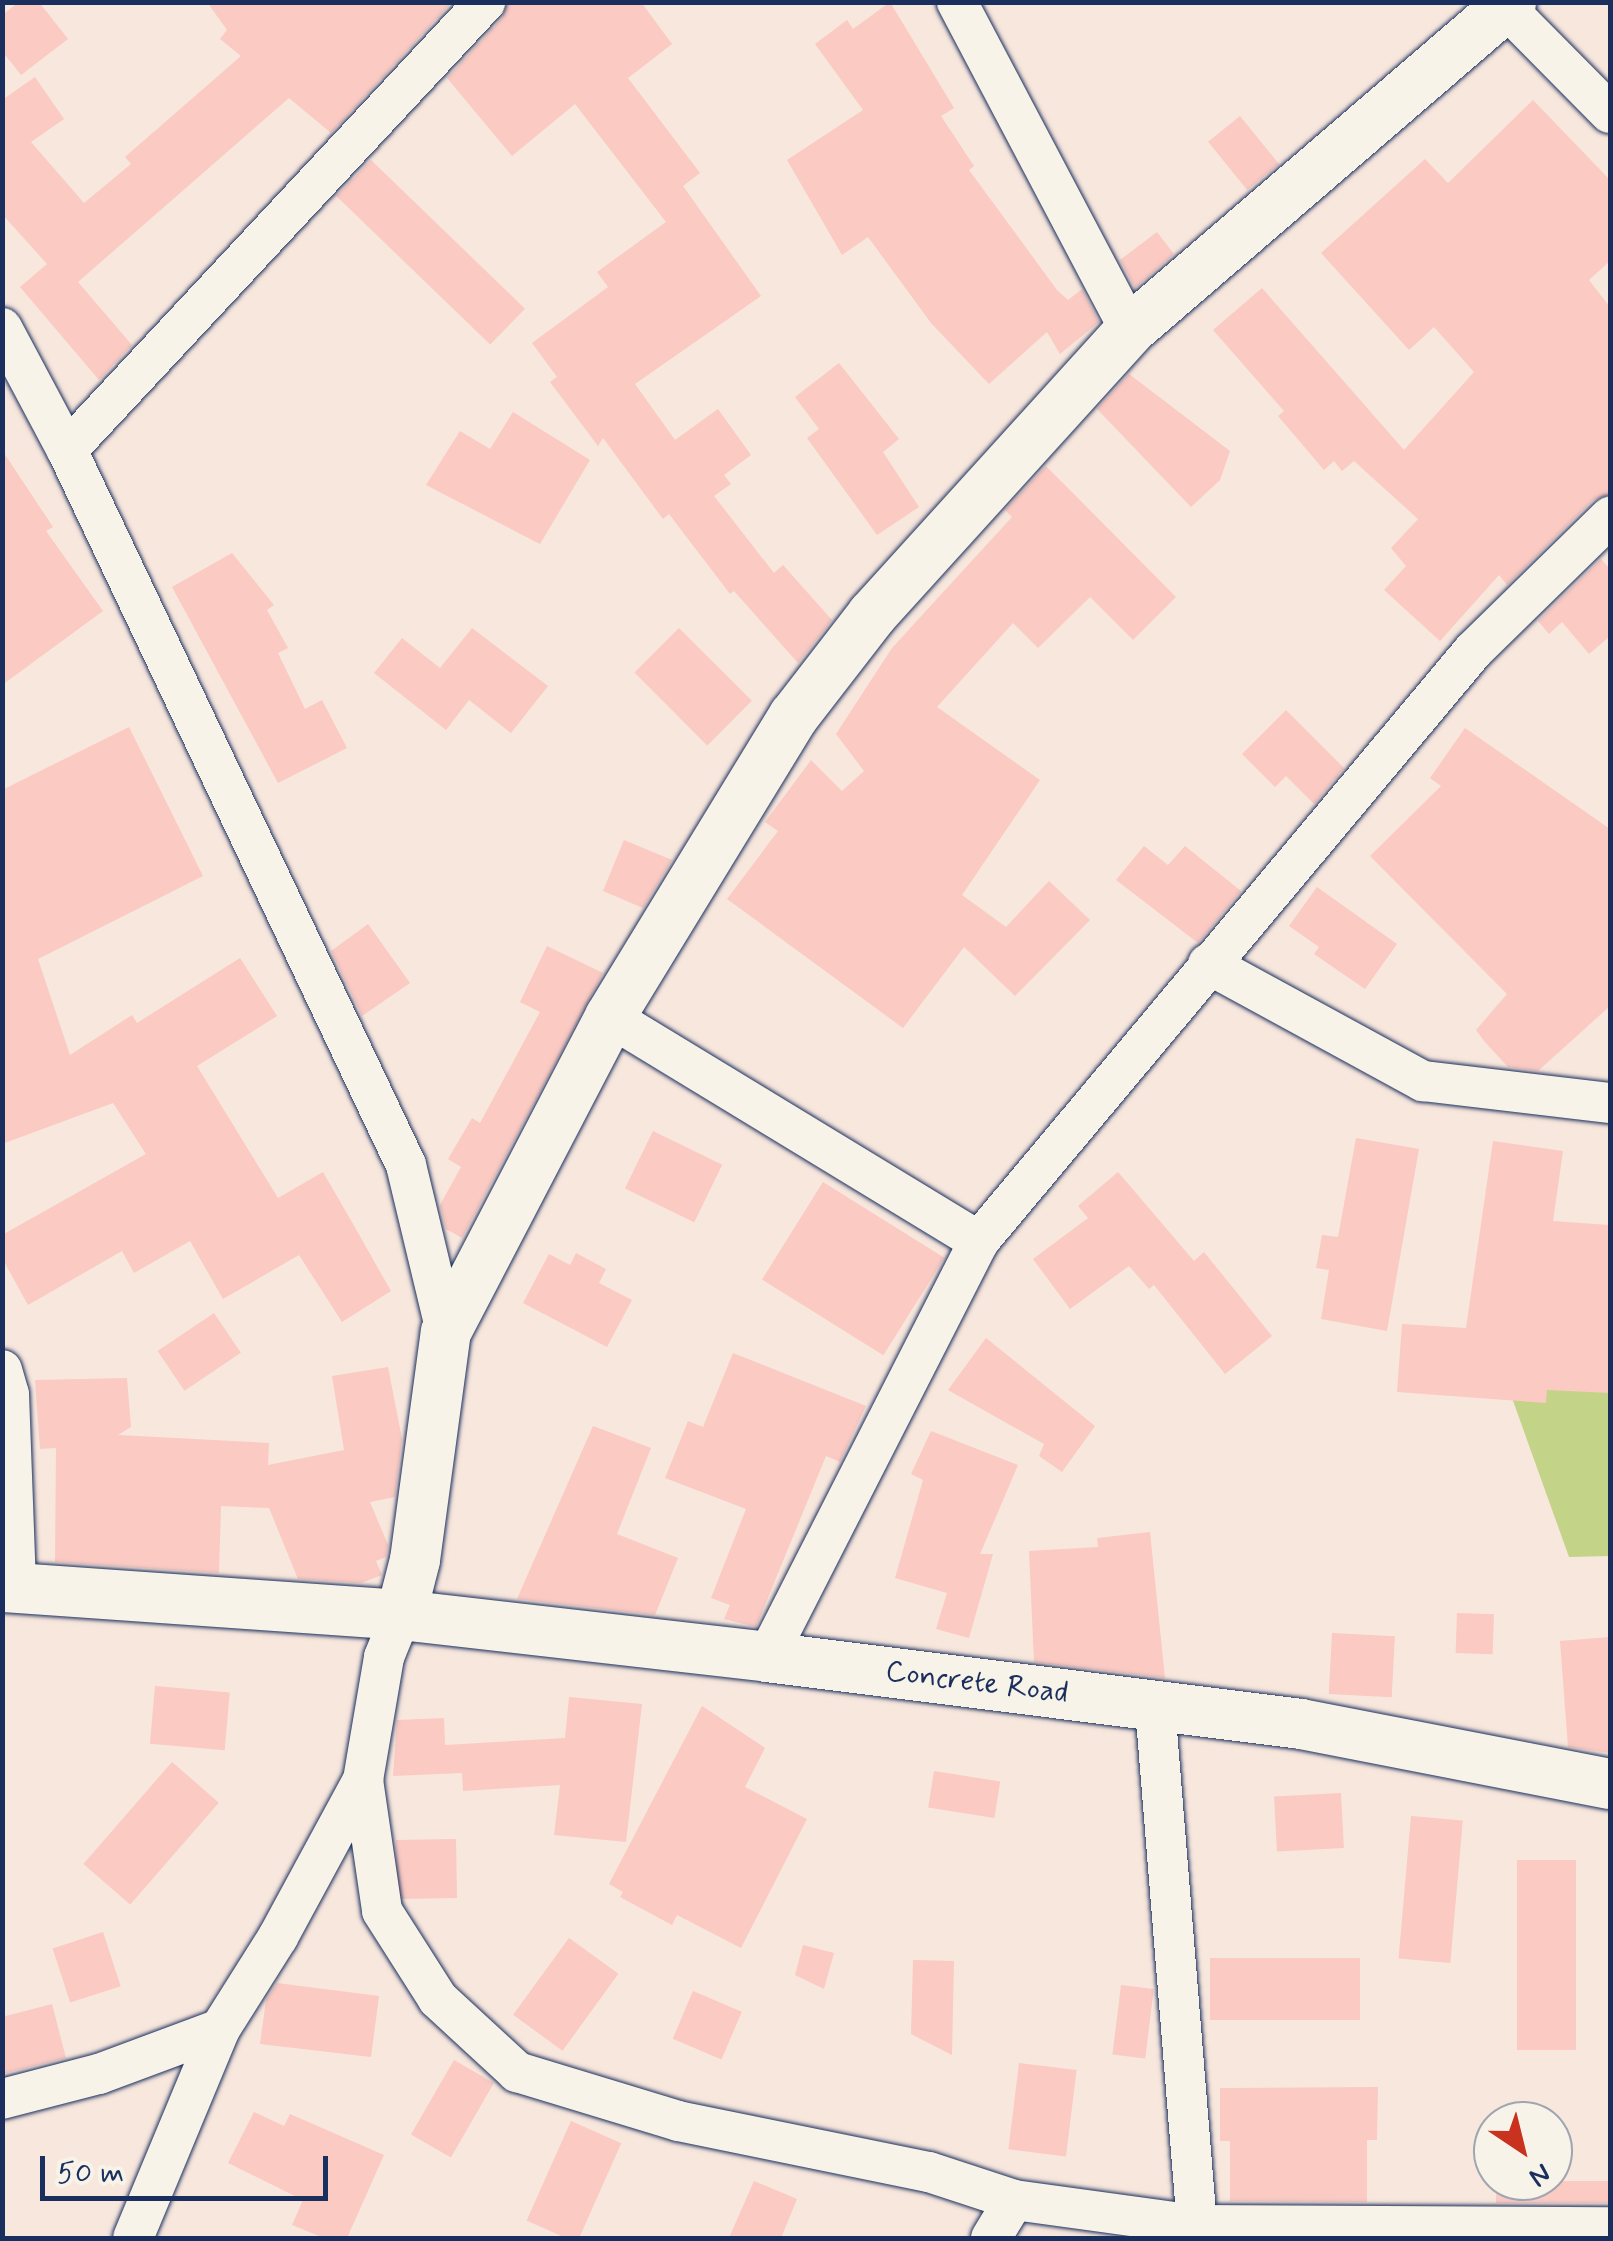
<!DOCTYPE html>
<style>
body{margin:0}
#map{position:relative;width:1613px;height:2241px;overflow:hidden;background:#f8e7dd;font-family:Mynerve,sans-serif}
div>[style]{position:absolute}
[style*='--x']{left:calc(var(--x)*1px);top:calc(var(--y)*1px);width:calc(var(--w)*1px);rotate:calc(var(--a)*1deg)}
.green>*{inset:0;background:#c3d388}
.building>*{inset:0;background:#facac3;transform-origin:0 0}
.roads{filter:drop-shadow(0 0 2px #1b2f5e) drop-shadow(0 0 2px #1b2f5e)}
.minor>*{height:40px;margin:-20px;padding:0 20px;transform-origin:20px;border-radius:20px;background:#f7f3e8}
.tertiary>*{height:50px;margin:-25px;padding:0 25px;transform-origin:25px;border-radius:25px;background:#f7f3e8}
span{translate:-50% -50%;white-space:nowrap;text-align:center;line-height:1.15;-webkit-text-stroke:10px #f7f3e8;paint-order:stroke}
.street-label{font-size:30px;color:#1b2f5e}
.frame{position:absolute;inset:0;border:5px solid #1b2f5e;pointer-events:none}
.north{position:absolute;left:1473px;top:2101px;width:100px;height:100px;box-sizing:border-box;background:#f7f3e8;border:2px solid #9fa5b1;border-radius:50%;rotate:145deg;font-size:28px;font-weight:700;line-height:40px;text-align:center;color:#1b2f5e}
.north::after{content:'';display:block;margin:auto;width:35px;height:45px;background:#c8321e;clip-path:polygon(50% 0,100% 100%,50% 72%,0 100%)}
.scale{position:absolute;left:40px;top:2156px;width:288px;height:45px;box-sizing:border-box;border:5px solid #1b2f5e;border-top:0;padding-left:12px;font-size:30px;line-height:35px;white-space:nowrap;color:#1b2f5e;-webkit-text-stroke:8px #f7f3e8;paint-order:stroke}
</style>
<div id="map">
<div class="green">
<div style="clip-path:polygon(1610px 1380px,1610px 1556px,1569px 1557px,1507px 1384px)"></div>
</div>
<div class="building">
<div style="clip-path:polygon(19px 2px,39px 2px,68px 39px,21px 75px,2px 51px,2px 15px)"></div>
<div style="clip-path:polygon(207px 2px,452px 2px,331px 133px,289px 98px,78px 282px,132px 345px,99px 380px,20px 287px,47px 264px,2px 214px,2px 100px,35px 77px,64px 119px,31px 142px,84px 203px,131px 164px,125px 157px,241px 56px,220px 39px,227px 30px)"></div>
<div style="clip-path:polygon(508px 2px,641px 2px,672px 44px,628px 78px,700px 173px,683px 186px,761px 296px,635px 384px,675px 440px,718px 409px,751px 455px,724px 475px,731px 484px,714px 496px,774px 573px,783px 565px,832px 620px,798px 663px,734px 591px,730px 594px,669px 514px,663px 519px,603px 438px,598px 446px,550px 382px,557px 377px,532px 343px,608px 287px,597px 272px,666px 222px,575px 104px,512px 156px,447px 78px,502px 18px)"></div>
<div style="clip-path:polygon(890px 2px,954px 108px,941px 116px,974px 166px,969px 170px,1057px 290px,1068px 300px,1082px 289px,1099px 322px,1060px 354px,1047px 332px,989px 384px,931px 323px,868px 237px,842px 255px,787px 160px,863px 110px,815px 44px,847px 20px,853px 29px)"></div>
<div style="clip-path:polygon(1533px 100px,1610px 180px,1610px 261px,1589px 280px,1610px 307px,1610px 494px,1593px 500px,1507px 585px,1499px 575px,1440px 641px,1384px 590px,1406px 566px,1391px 548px,1418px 519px,1354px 461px,1342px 471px,1334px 461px,1324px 470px,1278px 416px,1284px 411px,1213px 330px,1262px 288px,1404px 450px,1474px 372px,1434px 327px,1409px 350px,1321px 253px,1425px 159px,1448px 183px)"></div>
<div style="left:1240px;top:116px;width:62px;height:41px;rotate:51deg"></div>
<div style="left:371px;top:160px;width:214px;height:50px;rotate:44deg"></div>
<div style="clip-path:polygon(1157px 232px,1174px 254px,1135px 288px,1120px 260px)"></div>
<div style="clip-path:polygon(839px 363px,899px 439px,883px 452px,919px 507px,877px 535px,807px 438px,819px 429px,795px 397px)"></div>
<div style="clip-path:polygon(1129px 374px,1230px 451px,1220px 480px,1191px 507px,1097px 409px)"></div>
<div style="clip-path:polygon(513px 412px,590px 460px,540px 544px,426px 485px,460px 431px,490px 449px)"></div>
<div style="clip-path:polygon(2px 450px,53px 527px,46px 531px,103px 611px,2px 685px)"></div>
<div style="clip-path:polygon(1046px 466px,1176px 597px,1133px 640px,1090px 597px,1038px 648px,1013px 623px,937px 707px,1040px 780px,962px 895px,1006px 927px,1049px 881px,1090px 920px,1015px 996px,964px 947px,903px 1028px,727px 899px,778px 831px,765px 822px,811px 760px,842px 791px,864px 771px,836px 734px,892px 648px,1012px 517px,1005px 510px)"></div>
<div style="clip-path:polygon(232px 553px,274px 605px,267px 610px,288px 648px,278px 653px,305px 709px,322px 700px,347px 748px,278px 783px,172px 587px)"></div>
<div style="clip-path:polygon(1601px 559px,1610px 569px,1610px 636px,1589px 654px,1562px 622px,1549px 634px,1538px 621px)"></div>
<div style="clip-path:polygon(472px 628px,548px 686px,511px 733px,469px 700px,446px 730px,374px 673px,402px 638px,440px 668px)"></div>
<div style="left:679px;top:628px;width:103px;height:63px;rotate:45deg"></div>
<div style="clip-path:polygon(1286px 710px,1344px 768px,1314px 804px,1286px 776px,1275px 787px,1242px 754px)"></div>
<div style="clip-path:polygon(129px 727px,203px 876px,38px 959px,70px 1055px,132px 1015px,137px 1023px,240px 958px,277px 1016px,197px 1066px,278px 1198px,323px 1172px,353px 1224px,391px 1291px,342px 1322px,299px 1255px,223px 1299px,190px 1241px,134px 1273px,122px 1251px,28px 1305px,2px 1258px,2px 1235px,146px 1154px,113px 1103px,2px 1144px,2px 790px)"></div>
<div style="clip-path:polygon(1465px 728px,1610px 829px,1610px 1006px,1538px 1071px,1508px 1067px,1484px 1041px,1476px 1030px,1507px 994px,1370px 856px,1441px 786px,1430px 778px)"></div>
<div style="clip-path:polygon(624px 840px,672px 860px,643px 908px,603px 891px)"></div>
<div style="clip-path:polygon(1144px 846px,1168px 865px,1185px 846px,1241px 891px,1198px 943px,1116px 880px)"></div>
<div style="clip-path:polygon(1317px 887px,1397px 944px,1365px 989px,1314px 954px,1319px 947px,1289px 926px)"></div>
<div style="clip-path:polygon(368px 924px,410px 983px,362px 1016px,331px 951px)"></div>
<div style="clip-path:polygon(547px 946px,603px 973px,462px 1238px,446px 1229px,440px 1205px,461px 1167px,448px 1159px,472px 1118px,480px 1123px,540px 1012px,520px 1002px)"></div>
<div style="left:653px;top:1131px;width:77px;height:64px;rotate:26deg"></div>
<div style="clip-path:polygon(1356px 1138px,1419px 1149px,1387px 1331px,1321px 1319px,1329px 1270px,1316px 1268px,1322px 1235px,1338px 1237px)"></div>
<div style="clip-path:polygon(1493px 1141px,1563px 1151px,1553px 1221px,1609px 1225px,1610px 1393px,1547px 1390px,1546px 1403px,1397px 1392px,1402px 1324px,1466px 1328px)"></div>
<div style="clip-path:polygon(1118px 1172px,1194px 1261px,1204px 1252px,1272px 1336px,1225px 1374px,1154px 1285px,1149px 1289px,1129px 1266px,1070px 1309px,1033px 1259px,1088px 1218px,1078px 1206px)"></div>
<div style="left:823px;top:1182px;width:143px;height:115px;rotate:32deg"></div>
<div style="clip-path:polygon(576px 1253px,606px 1269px,599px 1283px,632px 1300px,607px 1347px,523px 1303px,549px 1254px,570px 1265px)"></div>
<div style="left:214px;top:1313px;width:48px;height:68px;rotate:56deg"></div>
<div style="clip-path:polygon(986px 1338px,1095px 1426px,1062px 1472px,1039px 1456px,1044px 1444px,948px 1390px)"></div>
<div style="clip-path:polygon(733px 1353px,866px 1406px,840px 1462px,826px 1456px,756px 1627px,724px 1619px,730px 1605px,711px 1598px,746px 1509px,665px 1478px,688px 1421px,703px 1427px)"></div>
<div style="clip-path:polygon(388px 1367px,402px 1439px,395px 1497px,370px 1502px,388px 1545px,386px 1557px,376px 1561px,382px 1575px,361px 1583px,298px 1579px,269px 1508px,221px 1506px,219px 1573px,55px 1562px,56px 1448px,40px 1449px,35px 1380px,127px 1378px,131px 1427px,118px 1435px,269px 1443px,268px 1465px,344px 1450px,332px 1376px)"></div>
<div style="clip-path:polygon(593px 1426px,651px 1448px,617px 1534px,678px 1558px,655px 1615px,517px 1599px)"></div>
<div style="clip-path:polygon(931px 1431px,1018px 1465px,980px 1554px,993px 1554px,969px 1638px,936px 1629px,947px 1593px,895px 1578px,923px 1480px,911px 1474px)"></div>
<div style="clip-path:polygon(1150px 1532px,1165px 1678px,1034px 1662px,1029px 1551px,1098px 1547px,1097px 1538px)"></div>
<div style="left:1457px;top:1613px;width:37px;height:40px;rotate:2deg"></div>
<div style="left:1332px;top:1633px;width:63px;height:61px;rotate:3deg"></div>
<div style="clip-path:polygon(1610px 1637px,1610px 1753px,1568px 1747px,1560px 1641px)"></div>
<div style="left:155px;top:1686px;width:75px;height:58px;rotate:5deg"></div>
<div style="clip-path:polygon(569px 1697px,642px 1704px,626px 1842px,554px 1835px,560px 1785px,463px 1791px,462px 1773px,393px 1776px,397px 1720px,444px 1718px,445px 1745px,565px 1738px)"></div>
<div style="clip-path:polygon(702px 1706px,765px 1748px,745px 1787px,807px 1819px,741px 1948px,677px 1915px,672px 1925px,620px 1897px,623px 1892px,609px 1884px)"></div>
<div style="left:172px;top:1762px;width:62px;height:135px;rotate:41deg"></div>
<div style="left:934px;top:1771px;width:67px;height:37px;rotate:9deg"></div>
<div style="left:1341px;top:1793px;width:55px;height:67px;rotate:87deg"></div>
<div style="left:1411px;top:1816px;width:52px;height:143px;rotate:5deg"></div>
<div style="left:456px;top:1839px;width:59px;height:60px;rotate:89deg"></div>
<div style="left:1576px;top:1860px;width:190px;height:59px;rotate:90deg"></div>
<div style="left:103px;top:1932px;width:57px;height:53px;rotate:72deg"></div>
<div style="left:569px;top:1938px;width:61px;height:95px;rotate:36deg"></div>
<div style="clip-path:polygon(803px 1945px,834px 1953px,824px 1989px,795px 1975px)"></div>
<div style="left:1210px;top:1958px;width:150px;height:62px"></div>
<div style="clip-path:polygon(913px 1960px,954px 1961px,952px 2055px,911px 2034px)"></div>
<div style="clip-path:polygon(277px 1983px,379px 1996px,371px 2057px,260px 2044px,266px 2000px)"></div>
<div style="left:1121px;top:1985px;width:33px;height:70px;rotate:7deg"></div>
<div style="left:693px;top:1991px;width:53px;height:52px;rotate:23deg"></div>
<div style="clip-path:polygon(52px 2004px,66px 2058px,2px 2074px,2px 2017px)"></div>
<div style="left:454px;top:2060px;width:46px;height:86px;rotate:30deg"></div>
<div style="left:1019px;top:2063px;width:58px;height:87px;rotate:7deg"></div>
<div style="clip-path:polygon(1378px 2087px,1377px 2140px,1367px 2140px,1367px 2202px,1230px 2201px,1230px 2141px,1220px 2141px,1220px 2088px)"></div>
<div style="clip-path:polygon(254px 2112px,284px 2126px,290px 2114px,384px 2155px,347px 2238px,324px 2238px,292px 2225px,303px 2200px,228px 2163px)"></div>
<div style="left:571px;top:2121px;width:55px;height:109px;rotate:24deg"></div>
<div style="clip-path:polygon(754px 2181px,797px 2199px,781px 2238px,729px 2238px)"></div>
<div style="left:1496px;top:2181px;width:114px;height:22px"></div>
</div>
<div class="roads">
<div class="minor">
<div style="--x:957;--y:2;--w:371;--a:62.2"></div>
<div style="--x:1500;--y:2;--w:156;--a:45.3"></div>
<div style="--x:2;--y:328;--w:138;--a:62"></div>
<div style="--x:67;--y:450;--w:791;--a:64.63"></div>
<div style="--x:406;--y:1165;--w:172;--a:76.5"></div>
<div style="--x:67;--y:450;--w:613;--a:-46.98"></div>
<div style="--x:1208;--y:964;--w:245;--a:28.6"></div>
<div style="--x:1423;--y:1081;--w:188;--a:6.7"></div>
<div style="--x:610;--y:1017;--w:432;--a:31.3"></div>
<div style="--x:2;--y:1370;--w:25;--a:74"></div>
<div style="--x:9;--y:1394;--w:195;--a:87.9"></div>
<div style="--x:767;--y:1657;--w:467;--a:-63"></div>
<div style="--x:979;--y:1241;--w:770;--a:-50.06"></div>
<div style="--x:1473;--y:651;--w:192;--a:-44.4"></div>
<div style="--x:1155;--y:1706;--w:534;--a:85.38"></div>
<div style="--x:363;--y:1780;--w:132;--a:81.7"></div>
<div style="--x:382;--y:1911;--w:104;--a:57.5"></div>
<div style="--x:438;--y:1999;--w:108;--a:42.7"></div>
<div style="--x:517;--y:2072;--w:168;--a:16.9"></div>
<div style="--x:678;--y:2121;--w:256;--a:11.5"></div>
<div style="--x:929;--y:2172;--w:89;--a:18.2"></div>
<div style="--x:1014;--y:2200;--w:184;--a:7.8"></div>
<div style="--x:1196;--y:2225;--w:414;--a:0.3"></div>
<div style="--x:2;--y:2099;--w:100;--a:-14.5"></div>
<div style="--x:99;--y:2074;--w:129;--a:-20.4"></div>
<div style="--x:220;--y:2029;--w:109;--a:-57.8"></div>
<div style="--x:278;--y:1937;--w:179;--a:-61.6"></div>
<div style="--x:363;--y:1780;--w:125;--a:-80.3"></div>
<div style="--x:384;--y:1657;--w:45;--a:-68"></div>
<div style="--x:133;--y:2238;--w:226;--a:-67.4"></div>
<div style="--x:991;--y:2238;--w:44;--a:-58.8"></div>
</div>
<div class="tertiary">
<div style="--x:2;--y:1587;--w:400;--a:4"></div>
<div style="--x:401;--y:1615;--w:368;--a:6.5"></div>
<div style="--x:767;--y:1657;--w:538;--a:7.15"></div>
<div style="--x:1301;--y:1724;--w:315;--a:11"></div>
<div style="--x:401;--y:1615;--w:57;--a:-75.7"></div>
<div style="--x:415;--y:1560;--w:230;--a:-82.3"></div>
<div style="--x:446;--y:1332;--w:355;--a:-62.5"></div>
<div style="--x:610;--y:1017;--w:353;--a:-58.6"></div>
<div style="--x:794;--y:716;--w:128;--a:-52.3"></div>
<div style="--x:872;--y:615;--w:384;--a:-47.8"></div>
<div style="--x:1130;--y:330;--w:503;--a:-40.72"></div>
</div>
</div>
<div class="street-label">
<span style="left:977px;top:1683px;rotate:7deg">Concrete Road</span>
</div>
<div class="frame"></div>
<div class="north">N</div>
<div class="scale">50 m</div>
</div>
